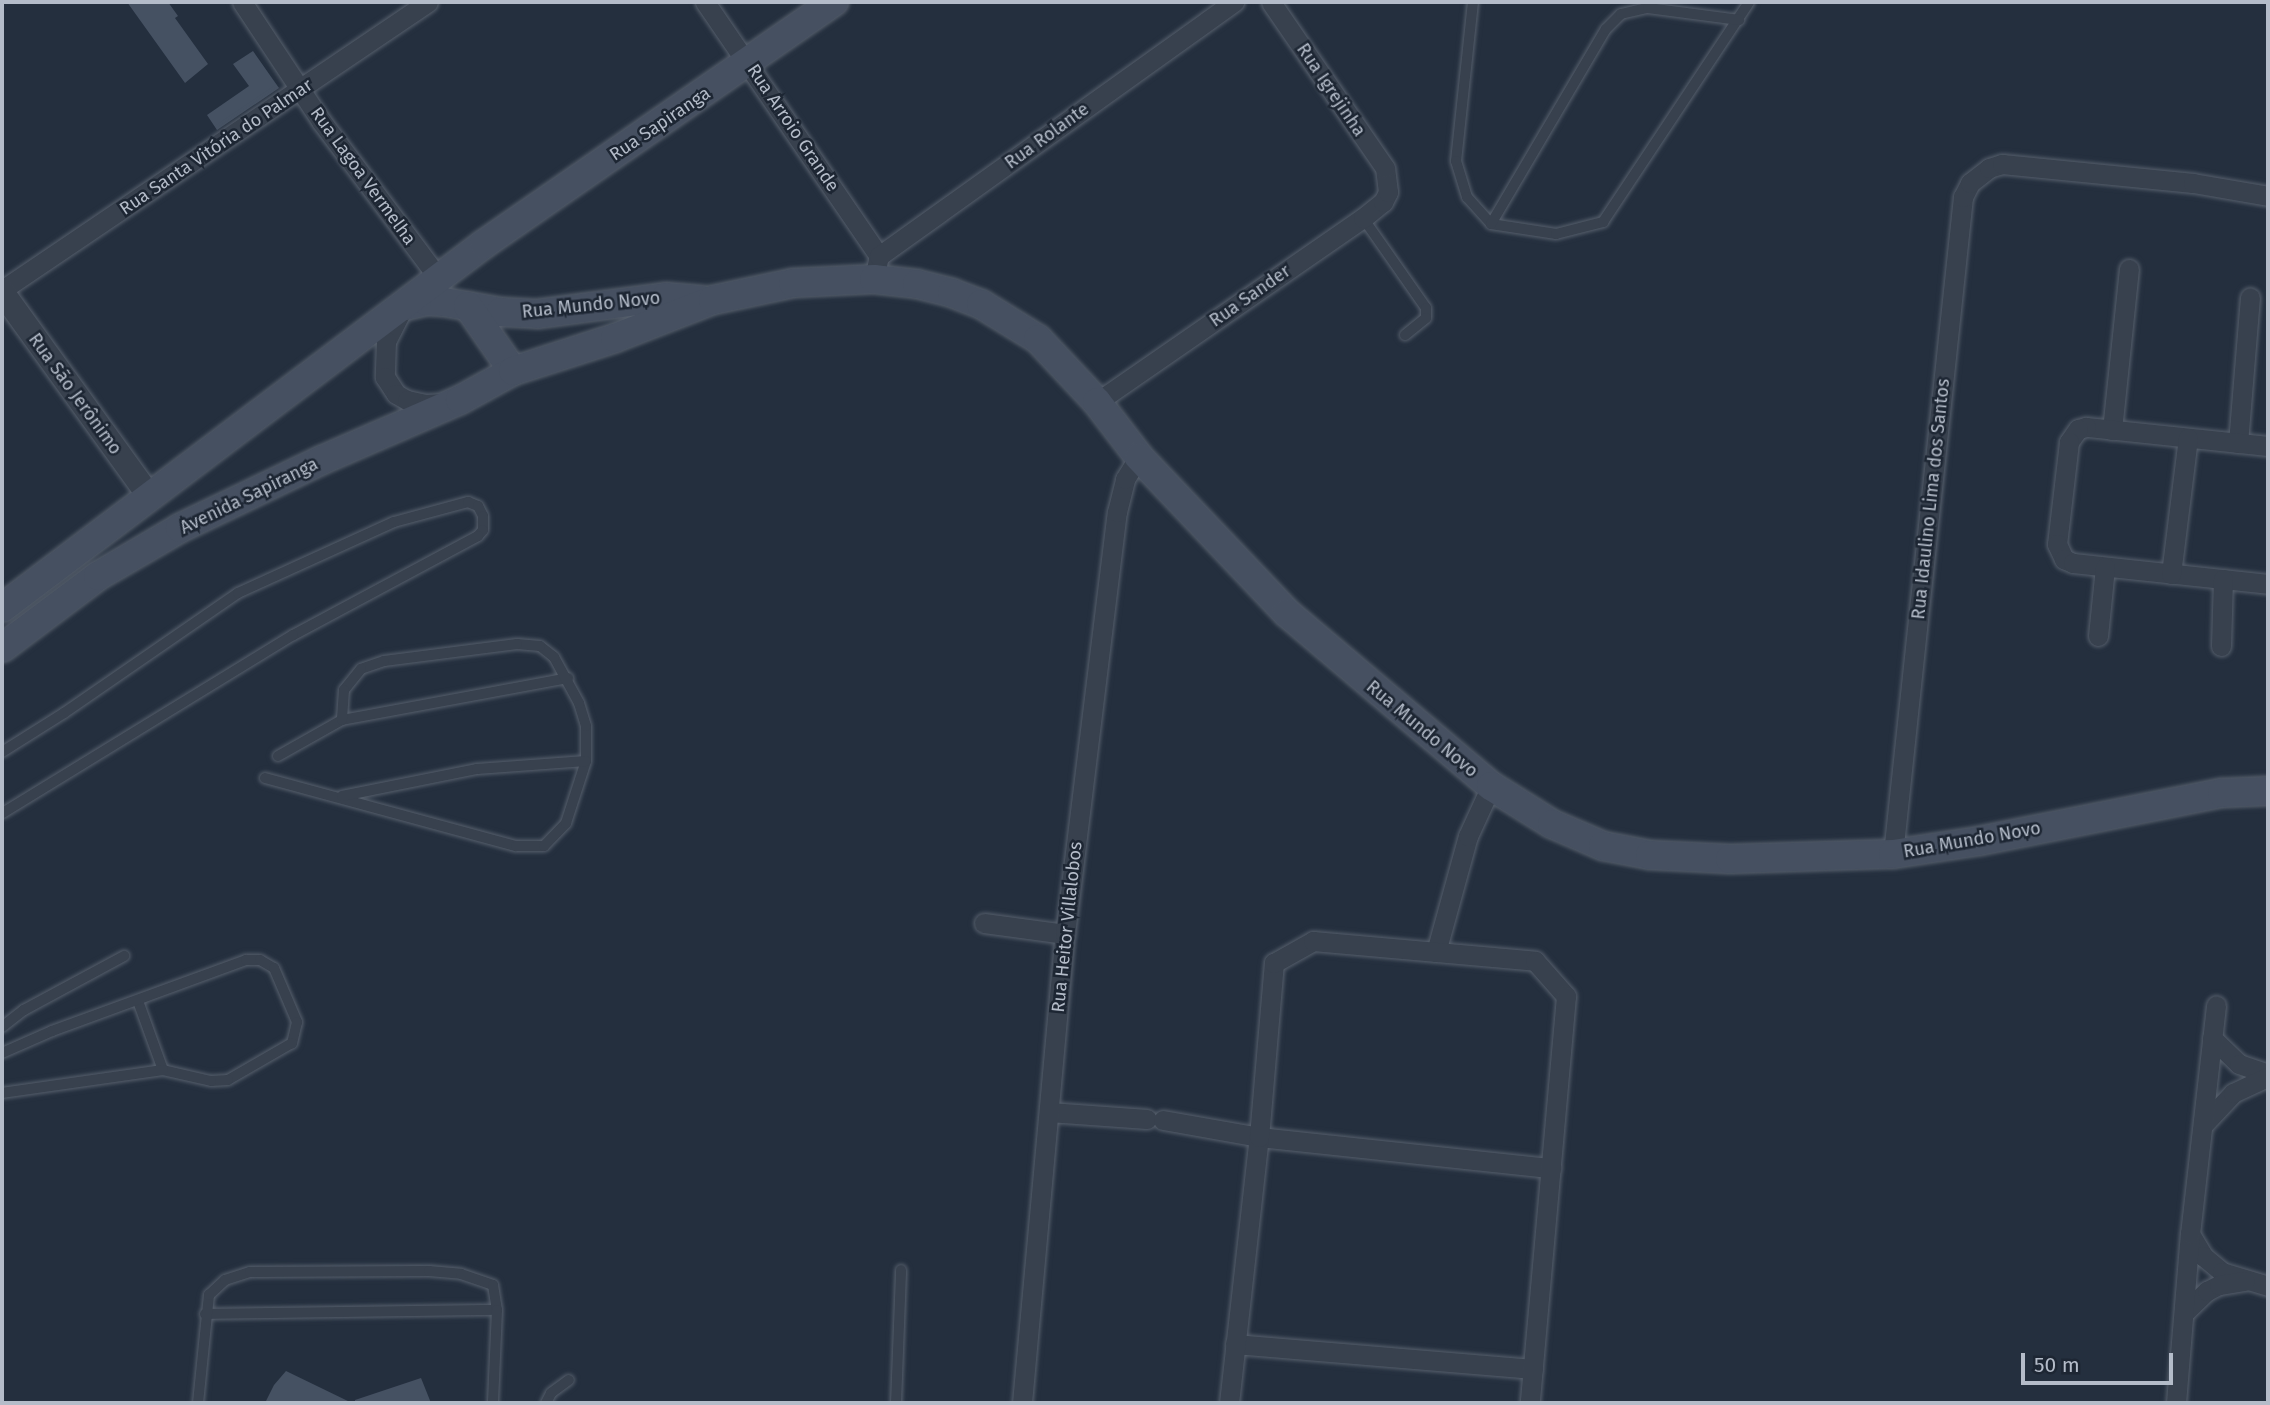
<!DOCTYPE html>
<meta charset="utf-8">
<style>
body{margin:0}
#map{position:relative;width:2270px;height:1405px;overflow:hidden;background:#242f3e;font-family:"Fira Sans",sans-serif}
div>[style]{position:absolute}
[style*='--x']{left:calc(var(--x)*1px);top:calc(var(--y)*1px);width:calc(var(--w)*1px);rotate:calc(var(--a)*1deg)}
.building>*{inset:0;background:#455162}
.roads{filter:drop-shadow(0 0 2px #565f6c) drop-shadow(0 0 2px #565f6c)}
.service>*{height:10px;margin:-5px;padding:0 5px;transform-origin:5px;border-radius:5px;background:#38414e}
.minor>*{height:19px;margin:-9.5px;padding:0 9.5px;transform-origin:9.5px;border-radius:9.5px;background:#38414e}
.tertiary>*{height:24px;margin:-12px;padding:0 12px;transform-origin:12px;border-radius:12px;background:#38414e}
.secondary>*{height:28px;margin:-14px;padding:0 14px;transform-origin:14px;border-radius:14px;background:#465061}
span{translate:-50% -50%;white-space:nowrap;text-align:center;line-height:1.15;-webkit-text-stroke:5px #1d2633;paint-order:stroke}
.street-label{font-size:18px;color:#b4bcc9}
.frame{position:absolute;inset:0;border:4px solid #b4bcc9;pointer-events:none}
.scale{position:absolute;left:2021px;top:1353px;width:152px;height:32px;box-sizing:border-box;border:4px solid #b4bcc9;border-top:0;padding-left:9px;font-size:21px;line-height:24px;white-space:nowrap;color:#b4bcc9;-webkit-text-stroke:5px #1d2633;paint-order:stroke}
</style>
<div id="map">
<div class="building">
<div style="clip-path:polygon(127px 2px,168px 2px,178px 16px,175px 18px,208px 64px,185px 83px)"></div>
<div style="clip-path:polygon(253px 51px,279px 88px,217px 130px,207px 115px,249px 86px,233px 64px)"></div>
<div style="clip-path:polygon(286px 1371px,352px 1403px,265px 1403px,274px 1385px)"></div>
<div style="clip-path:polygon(421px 1378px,431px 1403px,355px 1403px,355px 1400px)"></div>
</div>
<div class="roads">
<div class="service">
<div style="--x:1473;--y:2;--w:160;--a:96.1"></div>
<div style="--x:1456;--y:161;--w:38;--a:73"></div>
<div style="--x:1467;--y:197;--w:36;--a:48"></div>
<div style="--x:1491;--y:224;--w:66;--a:8.7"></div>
<div style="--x:1556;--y:234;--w:49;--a:-14.3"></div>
<div style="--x:1603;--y:222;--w:264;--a:-56.4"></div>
<div style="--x:1363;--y:218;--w:110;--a:55"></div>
<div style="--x:1426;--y:308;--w:10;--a:90"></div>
<div style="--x:1426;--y:318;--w:27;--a:141"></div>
<div style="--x:1491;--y:224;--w:226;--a:-59.5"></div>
<div style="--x:1606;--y:29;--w:21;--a:-45"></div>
<div style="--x:1621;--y:14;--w:28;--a:-13"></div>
<div style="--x:1648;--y:8;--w:92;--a:7.5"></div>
<div style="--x:2;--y:752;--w:73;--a:-32.2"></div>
<div style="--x:64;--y:713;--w:211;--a:-34.6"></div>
<div style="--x:238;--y:593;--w:171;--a:-24.5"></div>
<div style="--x:394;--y:522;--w:77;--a:-15.1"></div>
<div style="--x:468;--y:502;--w:11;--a:22"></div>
<div style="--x:478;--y:506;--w:11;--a:63"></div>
<div style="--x:483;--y:516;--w:14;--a:90"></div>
<div style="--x:483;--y:530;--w:8;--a:130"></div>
<div style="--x:478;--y:536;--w:210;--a:151.8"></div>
<div style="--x:293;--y:635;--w:341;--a:148.5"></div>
<div style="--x:278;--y:756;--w:73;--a:-29.4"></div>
<div style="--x:342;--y:720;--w:230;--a:-10.5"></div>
<div style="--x:265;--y:778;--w:260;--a:15.2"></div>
<div style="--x:516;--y:846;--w:28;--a:0"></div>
<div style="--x:544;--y:846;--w:32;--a:-46"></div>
<div style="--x:566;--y:823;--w:65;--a:-72.1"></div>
<div style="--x:586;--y:761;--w:35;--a:-90"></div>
<div style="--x:586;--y:726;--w:24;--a:-107"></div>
<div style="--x:579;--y:703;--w:52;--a:-118.5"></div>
<div style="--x:554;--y:657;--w:18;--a:-142"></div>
<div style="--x:540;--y:646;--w:23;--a:-175"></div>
<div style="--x:517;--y:644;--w:134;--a:172.7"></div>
<div style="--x:384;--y:661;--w:24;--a:161"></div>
<div style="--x:361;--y:669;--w:27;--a:129"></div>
<div style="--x:344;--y:690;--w:30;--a:94"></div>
<div style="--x:342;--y:796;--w:138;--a:-11.3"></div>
<div style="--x:477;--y:769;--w:109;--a:-4.2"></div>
<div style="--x:138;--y:1001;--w:73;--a:70.1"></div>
<div style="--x:2;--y:1027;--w:28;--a:-38"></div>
<div style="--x:24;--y:1010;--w:114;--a:-28.4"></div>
<div style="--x:2;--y:1053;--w:55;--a:-23.7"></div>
<div style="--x:52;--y:1031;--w:207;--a:-20.1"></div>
<div style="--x:246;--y:960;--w:14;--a:0"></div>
<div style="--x:260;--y:960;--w:16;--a:30"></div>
<div style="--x:274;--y:968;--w:59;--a:66.9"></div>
<div style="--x:297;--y:1022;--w:22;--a:103"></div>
<div style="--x:292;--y:1043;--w:74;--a:150"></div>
<div style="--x:228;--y:1080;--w:17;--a:177"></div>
<div style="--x:211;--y:1081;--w:49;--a:-167.1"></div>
<div style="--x:163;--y:1070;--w:163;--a:171.9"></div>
<div style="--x:205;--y:1314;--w:292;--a:-0.8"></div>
<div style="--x:198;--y:1403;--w:109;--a:-84.2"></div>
<div style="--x:209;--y:1295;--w:22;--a:-43"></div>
<div style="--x:225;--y:1280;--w:26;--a:-18"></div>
<div style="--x:250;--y:1272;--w:179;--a:-0.3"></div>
<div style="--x:429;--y:1271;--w:32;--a:5"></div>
<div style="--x:461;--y:1274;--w:34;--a:19"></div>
<div style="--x:493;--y:1285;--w:25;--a:81"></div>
<div style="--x:497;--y:1310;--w:93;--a:92.5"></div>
<div style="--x:546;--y:1403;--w:11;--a:-63"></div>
<div style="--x:551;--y:1393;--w:22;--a:-36"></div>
<div style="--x:896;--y:1403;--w:133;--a:-87.8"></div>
</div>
<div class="minor">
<div style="--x:242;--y:2;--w:143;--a:56.4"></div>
<div style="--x:321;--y:121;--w:197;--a:53.2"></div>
<div style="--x:705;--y:2;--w:308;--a:55.6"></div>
<div style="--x:874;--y:279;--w:24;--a:-78"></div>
<div style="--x:879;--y:256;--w:437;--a:-35.6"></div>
<div style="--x:2;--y:290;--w:514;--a:-34.06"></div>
<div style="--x:402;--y:310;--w:35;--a:117"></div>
<div style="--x:386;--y:341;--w:36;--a:92"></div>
<div style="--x:385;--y:377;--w:20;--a:57"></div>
<div style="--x:396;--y:394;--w:13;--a:29"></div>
<div style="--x:407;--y:400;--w:19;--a:12"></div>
<div style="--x:426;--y:404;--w:18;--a:-3"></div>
<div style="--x:1097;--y:402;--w:323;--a:-34.7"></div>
<div style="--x:1363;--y:218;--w:26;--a:-39"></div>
<div style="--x:1383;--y:202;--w:11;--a:-63"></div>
<div style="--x:1388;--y:192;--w:24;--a:-97"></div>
<div style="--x:1385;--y:168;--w:201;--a:-124.5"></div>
<div style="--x:2112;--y:430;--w:162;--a:-84"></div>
<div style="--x:2238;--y:443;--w:146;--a:-85.3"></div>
<div style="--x:2268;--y:446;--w:183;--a:-174"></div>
<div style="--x:2086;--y:427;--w:8;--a:166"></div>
<div style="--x:2078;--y:429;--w:16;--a:125"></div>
<div style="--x:2069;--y:442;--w:103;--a:96.7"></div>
<div style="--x:2057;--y:544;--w:17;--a:65"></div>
<div style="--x:2064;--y:559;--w:10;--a:24"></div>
<div style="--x:2073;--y:563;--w:196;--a:6.1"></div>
<div style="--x:2171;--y:574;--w:137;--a:-82.9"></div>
<div style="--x:2098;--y:636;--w:69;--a:-84.2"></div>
<div style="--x:2221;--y:646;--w:67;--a:-88.3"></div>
<div style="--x:1893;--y:854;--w:661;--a:-83.92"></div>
<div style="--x:1963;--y:197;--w:16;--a:-63"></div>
<div style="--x:1970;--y:183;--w:24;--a:-38"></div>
<div style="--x:1989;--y:168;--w:14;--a:-17"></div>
<div style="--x:2002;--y:164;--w:192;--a:5.7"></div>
<div style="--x:2193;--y:183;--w:76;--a:9.8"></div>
<div style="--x:984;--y:923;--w:82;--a:7.7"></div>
<div style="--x:1436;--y:952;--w:120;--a:-74.6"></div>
<div style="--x:1468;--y:836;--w:55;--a:-65.3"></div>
<div style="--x:2212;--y:1038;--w:37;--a:44"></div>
<div style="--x:2239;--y:1064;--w:31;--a:19"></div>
<div style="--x:1049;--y:1112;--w:98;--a:4.1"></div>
<div style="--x:1163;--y:1120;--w:97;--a:10"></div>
<div style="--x:1259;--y:1137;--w:294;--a:6.1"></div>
<div style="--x:2203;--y:1125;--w:44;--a:-46.8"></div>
<div style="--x:2233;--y:1093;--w:38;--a:-25"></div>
<div style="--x:2190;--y:1234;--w:26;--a:59"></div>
<div style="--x:2203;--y:1256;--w:25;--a:40"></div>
<div style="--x:2222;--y:1272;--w:48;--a:16.9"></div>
<div style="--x:2184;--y:1313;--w:32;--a:-44"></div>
<div style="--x:2207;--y:1291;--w:13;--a:-27"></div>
<div style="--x:2219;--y:1285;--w:26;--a:-9"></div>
<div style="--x:1235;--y:1344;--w:299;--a:4.8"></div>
<div style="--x:1022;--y:1403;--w:471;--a:-84.8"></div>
<div style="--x:1065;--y:934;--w:425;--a:-83"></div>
<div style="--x:1117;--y:512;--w:34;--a:-76"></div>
<div style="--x:1125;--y:479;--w:26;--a:-58"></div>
<div style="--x:1229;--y:1403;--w:268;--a:-83.6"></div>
<div style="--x:1259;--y:1137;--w:175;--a:-85.1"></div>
<div style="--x:1274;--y:963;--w:45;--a:-29.4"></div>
<div style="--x:1313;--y:941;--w:223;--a:5.1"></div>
<div style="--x:1535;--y:961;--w:47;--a:48.5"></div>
<div style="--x:1566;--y:996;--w:409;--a:95.1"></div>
<div style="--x:2176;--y:1403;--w:170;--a:-85.3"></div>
<div style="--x:2190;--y:1234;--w:230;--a:-83.5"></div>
</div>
<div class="tertiary">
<div style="--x:2;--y:292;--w:251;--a:54.2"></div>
</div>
<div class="secondary">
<div style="--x:405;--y:306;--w:22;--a:-13"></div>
<div style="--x:426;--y:301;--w:18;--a:3"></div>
<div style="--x:444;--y:302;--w:58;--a:10"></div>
<div style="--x:501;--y:312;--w:36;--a:3"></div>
<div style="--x:537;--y:314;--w:130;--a:-7.5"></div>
<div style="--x:666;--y:297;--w:37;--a:5"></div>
<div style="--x:468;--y:306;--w:79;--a:55.3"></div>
<div style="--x:2;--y:608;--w:604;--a:-37.06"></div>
<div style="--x:484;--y:244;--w:426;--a:-34.7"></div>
<div style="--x:2;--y:648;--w:120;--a:-36.9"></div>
<div style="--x:98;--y:576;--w:95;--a:-30.3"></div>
<div style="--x:180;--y:528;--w:157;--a:-25.6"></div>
<div style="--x:322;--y:460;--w:150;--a:-23.5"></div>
<div style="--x:460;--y:400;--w:60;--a:-28.7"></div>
<div style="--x:513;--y:371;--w:107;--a:-17.9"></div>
<div style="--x:615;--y:338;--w:105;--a:-21.2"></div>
<div style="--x:713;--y:300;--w:82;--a:-12"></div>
<div style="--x:793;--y:283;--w:81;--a:-2.8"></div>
<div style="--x:874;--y:279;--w:43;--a:6.6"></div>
<div style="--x:917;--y:284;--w:36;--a:14"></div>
<div style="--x:952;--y:293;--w:31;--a:21"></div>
<div style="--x:981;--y:304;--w:67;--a:31.6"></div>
<div style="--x:1038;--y:339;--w:86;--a:46.9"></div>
<div style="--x:1097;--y:402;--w:69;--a:52.6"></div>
<div style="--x:1139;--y:457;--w:215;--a:46.5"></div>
<div style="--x:1287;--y:613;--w:267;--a:40.3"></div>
<div style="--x:1491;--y:786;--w:72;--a:31.9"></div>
<div style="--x:1552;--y:824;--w:56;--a:23.3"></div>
<div style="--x:1603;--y:846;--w:48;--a:10.8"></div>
<div style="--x:1650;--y:855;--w:80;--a:2.9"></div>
<div style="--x:1730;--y:859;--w:163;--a:-1.8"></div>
<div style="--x:1893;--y:854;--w:87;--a:-8.6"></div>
<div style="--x:1979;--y:841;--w:248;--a:-11.2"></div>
<div style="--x:2222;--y:793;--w:46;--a:-2.5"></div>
</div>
</div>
<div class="street-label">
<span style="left:1331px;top:90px;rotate:56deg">Rua Igrejinha</span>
<span style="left:660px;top:124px;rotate:-34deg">Rua Sapiranga</span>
<span style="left:793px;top:128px;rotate:56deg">Rua Arroio Grande</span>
<span style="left:1047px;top:136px;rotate:-36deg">Rua Rolante</span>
<span style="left:216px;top:147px;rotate:-34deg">Rua Santa Vitória do Palmar</span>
<span style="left:363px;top:176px;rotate:54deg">Rua Lagoa Vermelha</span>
<span style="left:1250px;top:296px;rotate:-35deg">Rua Sander</span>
<span style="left:591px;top:305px;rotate:-6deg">Rua Mundo Novo</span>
<span style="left:75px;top:394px;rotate:54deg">Rua São Jerônimo</span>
<span style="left:249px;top:496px;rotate:-26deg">Avenida Sapiranga</span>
<span style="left:1931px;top:499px;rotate:-84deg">Rua Idaulino Lima dos Santos</span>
<span style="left:1422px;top:729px;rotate:40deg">Rua Mundo Novo</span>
<span style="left:1972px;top:840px;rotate:-10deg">Rua Mundo Novo</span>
<span style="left:1067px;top:927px;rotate:-84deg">Rua Heitor Villalobos</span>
</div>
<div class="frame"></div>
<div class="scale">50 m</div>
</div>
